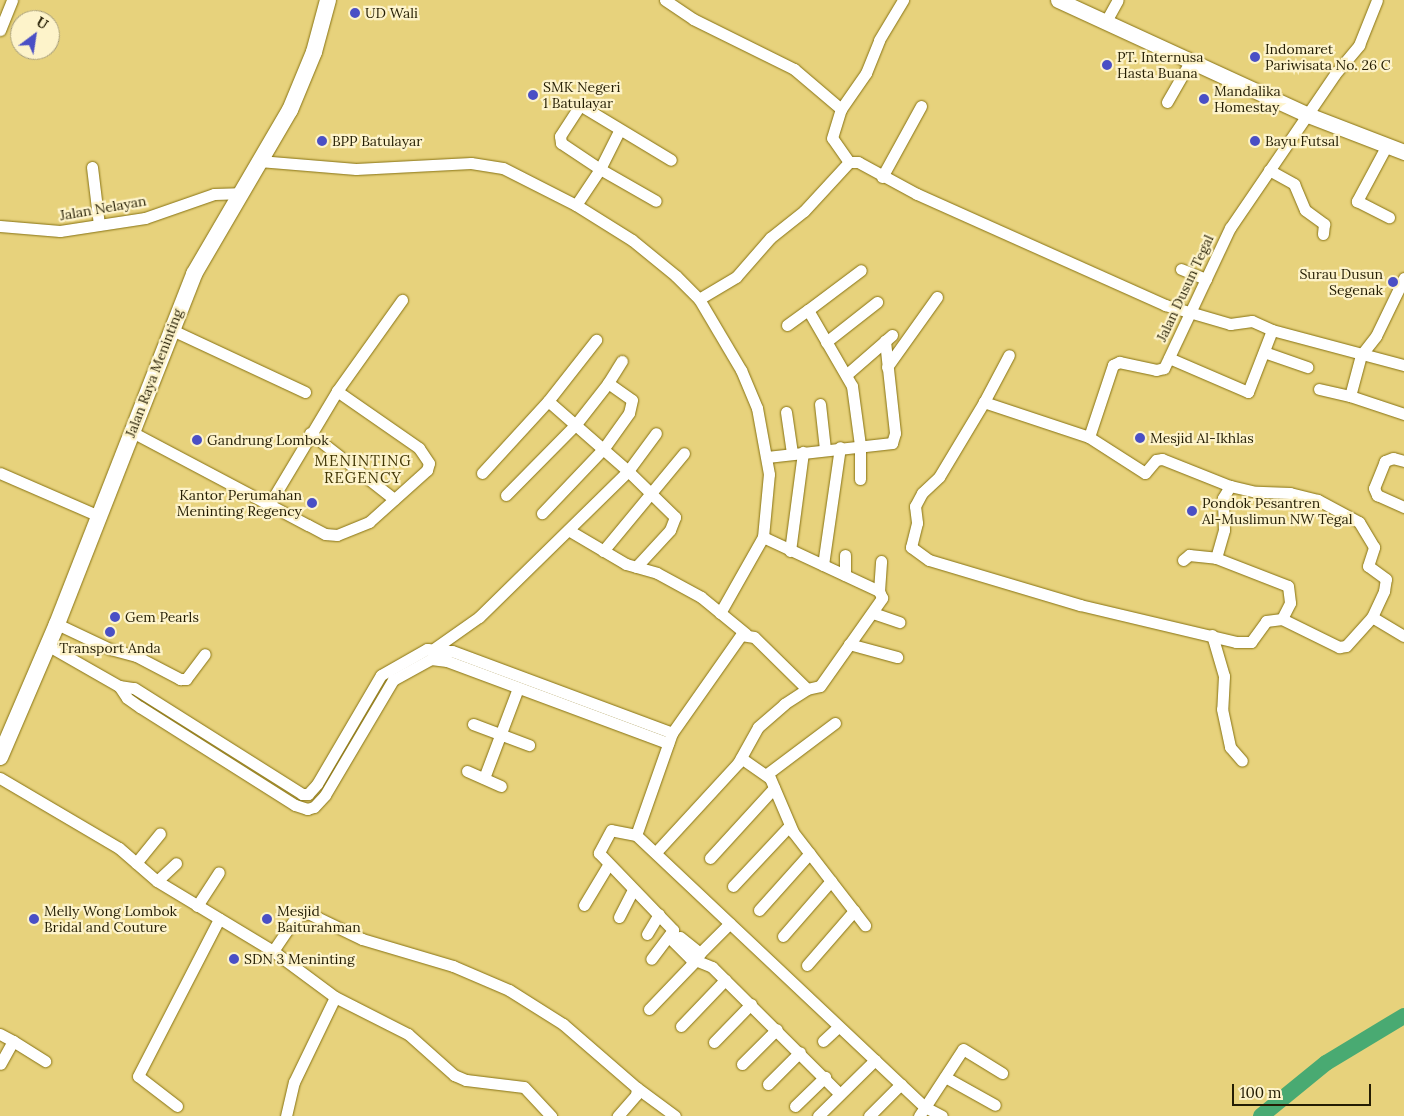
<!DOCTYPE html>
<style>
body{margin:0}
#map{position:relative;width:1404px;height:1116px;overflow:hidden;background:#e7d27c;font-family:Lora,serif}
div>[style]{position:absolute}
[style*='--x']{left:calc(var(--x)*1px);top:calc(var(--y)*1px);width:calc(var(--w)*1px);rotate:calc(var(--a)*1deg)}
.river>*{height:16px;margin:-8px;padding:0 8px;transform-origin:8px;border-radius:8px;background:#49aa72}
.roads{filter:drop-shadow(0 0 1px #877212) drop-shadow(0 0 1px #877212)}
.minor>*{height:11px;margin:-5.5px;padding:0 5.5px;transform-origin:5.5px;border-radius:5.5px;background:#fff}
.major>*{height:15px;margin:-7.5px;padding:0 7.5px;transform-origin:7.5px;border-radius:7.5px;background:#fff}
.highway>*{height:16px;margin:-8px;padding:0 8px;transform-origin:8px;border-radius:8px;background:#fff}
.dots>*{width:14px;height:14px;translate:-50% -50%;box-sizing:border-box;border:2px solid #fdf3ca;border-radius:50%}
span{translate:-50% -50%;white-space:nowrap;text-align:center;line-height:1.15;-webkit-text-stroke:4.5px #fdf3ca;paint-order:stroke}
.poi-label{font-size:14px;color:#241d03}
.left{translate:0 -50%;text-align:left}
.right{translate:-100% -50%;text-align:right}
.street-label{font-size:14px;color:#241d03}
.neighbourhood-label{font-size:15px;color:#403503;letter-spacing:1px}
.north{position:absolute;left:10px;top:10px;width:50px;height:50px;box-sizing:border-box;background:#fdf3ca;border:1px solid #a69d7a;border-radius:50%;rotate:31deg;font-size:14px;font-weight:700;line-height:20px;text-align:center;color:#241d03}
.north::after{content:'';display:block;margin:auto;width:18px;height:22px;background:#4a4fc5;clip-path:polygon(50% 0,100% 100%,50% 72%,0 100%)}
.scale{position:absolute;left:1232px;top:1084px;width:139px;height:22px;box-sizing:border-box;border:2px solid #241d03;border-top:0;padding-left:6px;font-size:15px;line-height:18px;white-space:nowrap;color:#241d03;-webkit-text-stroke:4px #fdf3ca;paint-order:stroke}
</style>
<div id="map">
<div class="river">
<div style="--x:1261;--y:1116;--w:84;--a:-39.2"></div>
<div style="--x:1326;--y:1063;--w:91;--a:-31.1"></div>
</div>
<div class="roads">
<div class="minor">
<div style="--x:665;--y:0;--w:34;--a:34"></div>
<div style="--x:693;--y:19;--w:113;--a:26.3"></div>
<div style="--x:794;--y:69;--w:62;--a:40.4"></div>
<div style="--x:1105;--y:23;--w:26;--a:-61"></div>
<div style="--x:0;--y:30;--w:32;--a:-68"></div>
<div style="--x:1167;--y:102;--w:46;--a:-60.1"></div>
<div style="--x:619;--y:131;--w:42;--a:116.6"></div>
<div style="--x:600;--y:169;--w:64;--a:29.7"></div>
<div style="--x:1387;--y:145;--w:64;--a:118.2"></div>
<div style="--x:1357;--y:201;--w:36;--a:27"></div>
<div style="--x:259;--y:161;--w:97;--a:4.7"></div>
<div style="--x:356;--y:169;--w:115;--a:-3"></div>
<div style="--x:471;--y:163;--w:32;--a:9"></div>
<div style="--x:503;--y:168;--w:82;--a:26.9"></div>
<div style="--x:576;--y:205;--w:66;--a:32"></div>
<div style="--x:632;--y:240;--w:57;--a:39.3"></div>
<div style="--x:676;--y:276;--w:33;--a:45"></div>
<div style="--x:699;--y:299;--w:43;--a:-30.7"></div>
<div style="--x:736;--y:277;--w:52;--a:-48.9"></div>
<div style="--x:770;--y:238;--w:43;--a:-38.5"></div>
<div style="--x:804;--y:211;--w:67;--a:-47.4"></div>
<div style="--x:849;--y:162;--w:29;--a:-125"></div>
<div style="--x:832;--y:138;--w:30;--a:-73"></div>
<div style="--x:841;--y:109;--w:44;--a:-55.2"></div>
<div style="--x:866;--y:73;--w:35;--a:-68"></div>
<div style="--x:879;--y:40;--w:47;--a:-59"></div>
<div style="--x:849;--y:162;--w:9;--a:0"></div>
<div style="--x:858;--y:162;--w:67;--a:28.5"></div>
<div style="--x:917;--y:194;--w:272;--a:24.1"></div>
<div style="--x:1165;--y:305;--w:68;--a:16.3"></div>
<div style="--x:1230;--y:324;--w:22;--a:-8"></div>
<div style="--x:1252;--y:321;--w:22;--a:24"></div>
<div style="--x:1272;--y:330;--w:137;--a:14.9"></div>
<div style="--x:92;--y:167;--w:58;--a:83.1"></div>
<div style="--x:1269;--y:170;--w:29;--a:29"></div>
<div style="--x:1294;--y:184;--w:28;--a:67"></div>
<div style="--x:1305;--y:210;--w:24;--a:36"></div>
<div style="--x:1324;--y:224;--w:10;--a:96"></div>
<div style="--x:882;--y:177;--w:81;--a:-61.2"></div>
<div style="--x:576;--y:205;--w:43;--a:-56.3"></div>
<div style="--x:600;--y:169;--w:47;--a:-146.3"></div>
<div style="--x:561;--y:143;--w:7;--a:-98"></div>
<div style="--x:560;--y:136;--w:37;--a:-57"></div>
<div style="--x:580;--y:105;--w:106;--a:31.1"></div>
<div style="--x:0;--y:226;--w:60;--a:4.8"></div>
<div style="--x:60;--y:231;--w:86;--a:-8.7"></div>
<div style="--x:145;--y:218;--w:73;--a:-19.2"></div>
<div style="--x:214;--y:194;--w:24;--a:-2"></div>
<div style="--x:1181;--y:269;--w:27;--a:22"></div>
<div style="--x:1404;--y:278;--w:64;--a:115.8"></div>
<div style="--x:1376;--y:336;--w:24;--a:128"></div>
<div style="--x:1361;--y:355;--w:42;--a:105"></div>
<div style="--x:1350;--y:396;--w:57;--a:18.4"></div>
<div style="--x:808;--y:310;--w:66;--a:-37"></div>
<div style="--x:787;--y:325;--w:26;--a:-36"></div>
<div style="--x:808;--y:310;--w:88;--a:59.9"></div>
<div style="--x:852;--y:386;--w:60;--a:82.3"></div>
<div style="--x:860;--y:445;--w:34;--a:90"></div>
<div style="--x:170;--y:329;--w:149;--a:25"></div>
<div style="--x:826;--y:342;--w:65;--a:-38.1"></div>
<div style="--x:1264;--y:352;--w:46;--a:19.2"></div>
<div style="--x:1169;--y:358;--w:86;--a:23.3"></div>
<div style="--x:1248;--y:392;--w:66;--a:-68.8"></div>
<div style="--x:887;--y:367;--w:86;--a:-54.5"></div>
<div style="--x:846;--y:375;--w:61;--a:-41"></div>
<div style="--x:608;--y:383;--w:26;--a:-58"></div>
<div style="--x:1319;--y:389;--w:32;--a:13"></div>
<div style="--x:984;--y:402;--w:53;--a:-62"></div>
<div style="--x:820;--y:404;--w:45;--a:83.7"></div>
<div style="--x:786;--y:412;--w:41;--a:81.7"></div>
<div style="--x:132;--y:432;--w:199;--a:27.9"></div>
<div style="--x:308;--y:525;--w:19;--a:28"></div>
<div style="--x:325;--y:534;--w:12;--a:5"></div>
<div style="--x:337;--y:535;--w:35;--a:-22"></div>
<div style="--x:369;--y:522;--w:78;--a:-41.9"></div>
<div style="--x:427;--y:470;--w:7;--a:-74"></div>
<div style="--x:429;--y:463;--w:18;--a:-124"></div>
<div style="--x:419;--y:448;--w:100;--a:-145.2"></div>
<div style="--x:310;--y:433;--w:107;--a:38.2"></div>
<div style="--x:1089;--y:437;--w:76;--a:-71.6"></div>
<div style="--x:1113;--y:365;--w:7;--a:-27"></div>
<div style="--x:1119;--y:362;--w:38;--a:12"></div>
<div style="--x:1156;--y:370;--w:8;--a:-14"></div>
<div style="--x:1164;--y:368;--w:155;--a:-64.8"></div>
<div style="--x:1230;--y:228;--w:186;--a:-55.7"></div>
<div style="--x:1335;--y:74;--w:38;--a:-50"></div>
<div style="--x:1359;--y:45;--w:48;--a:-68.2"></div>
<div style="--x:767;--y:457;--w:126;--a:-6.4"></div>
<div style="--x:892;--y:443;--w:10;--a:-73"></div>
<div style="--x:895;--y:433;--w:93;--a:-96.2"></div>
<div style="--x:1404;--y:461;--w:11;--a:-165"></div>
<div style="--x:1393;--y:458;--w:9;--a:159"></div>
<div style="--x:1385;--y:461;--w:29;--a:112"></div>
<div style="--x:1374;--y:488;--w:8;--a:67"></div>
<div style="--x:1377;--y:495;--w:30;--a:24"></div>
<div style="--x:0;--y:473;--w:108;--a:23.5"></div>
<div style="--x:482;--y:473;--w:98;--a:-47.5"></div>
<div style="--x:506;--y:495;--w:100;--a:-45.4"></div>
<div style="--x:576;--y:424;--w:52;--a:-52"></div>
<div style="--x:608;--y:383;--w:29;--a:35"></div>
<div style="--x:632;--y:400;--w:13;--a:103"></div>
<div style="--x:629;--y:413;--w:43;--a:125.5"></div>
<div style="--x:604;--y:448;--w:90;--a:133.6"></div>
<div style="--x:270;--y:503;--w:131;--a:-59.1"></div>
<div style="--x:337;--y:391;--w:112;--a:-54.5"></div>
<div style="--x:570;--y:531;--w:65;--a:30.5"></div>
<div style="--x:626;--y:564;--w:32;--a:16"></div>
<div style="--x:657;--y:573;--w:50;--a:28.6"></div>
<div style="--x:701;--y:597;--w:58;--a:39.4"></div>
<div style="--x:603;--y:551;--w:127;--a:-50.4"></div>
<div style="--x:790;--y:551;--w:100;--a:-82.5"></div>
<div style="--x:1216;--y:558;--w:29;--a:-74"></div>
<div style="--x:1224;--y:530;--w:32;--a:-92"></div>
<div style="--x:1223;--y:498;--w:14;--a:-60"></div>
<div style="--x:1230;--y:486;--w:73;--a:-158.3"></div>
<div style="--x:1162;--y:459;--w:6;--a:171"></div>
<div style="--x:1156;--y:460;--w:17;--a:130"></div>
<div style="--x:1145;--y:473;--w:67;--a:-147.3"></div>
<div style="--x:1089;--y:437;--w:111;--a:-161.6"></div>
<div style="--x:984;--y:402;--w:87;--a:121"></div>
<div style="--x:939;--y:477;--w:23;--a:137"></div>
<div style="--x:922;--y:493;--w:15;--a:118"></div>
<div style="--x:915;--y:506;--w:17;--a:83"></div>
<div style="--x:917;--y:523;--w:25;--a:104"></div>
<div style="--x:911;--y:547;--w:22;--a:36"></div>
<div style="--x:929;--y:560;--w:158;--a:16.6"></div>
<div style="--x:1080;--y:605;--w:160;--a:13.3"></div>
<div style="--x:1236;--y:642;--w:15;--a:0"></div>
<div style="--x:1251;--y:642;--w:26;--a:-54"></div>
<div style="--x:1266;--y:621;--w:16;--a:-7"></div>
<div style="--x:1183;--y:560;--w:8;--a:-40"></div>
<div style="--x:1189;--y:555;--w:27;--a:6"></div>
<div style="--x:1216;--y:558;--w:77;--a:21.3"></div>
<div style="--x:1288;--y:586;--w:17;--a:83"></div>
<div style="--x:1290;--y:603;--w:18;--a:117"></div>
<div style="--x:1282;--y:619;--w:64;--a:26.2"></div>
<div style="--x:1339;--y:647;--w:7;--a:-8"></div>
<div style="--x:1346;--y:646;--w:39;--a:-48"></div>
<div style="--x:1372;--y:617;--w:29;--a:-65"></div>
<div style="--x:1384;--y:591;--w:12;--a:-81"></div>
<div style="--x:1386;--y:579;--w:22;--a:-144"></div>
<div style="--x:1368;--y:566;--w:20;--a:-72"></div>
<div style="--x:1374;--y:547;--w:29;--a:-121"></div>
<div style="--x:1359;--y:522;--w:47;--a:-151.8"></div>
<div style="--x:1318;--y:500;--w:29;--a:-166"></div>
<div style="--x:1290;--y:493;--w:34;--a:-178"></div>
<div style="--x:1256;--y:492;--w:27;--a:-167"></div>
<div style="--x:823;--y:565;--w:119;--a:-81.8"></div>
<div style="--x:636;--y:567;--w:50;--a:-47.4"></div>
<div style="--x:670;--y:530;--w:14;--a:-69"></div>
<div style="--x:675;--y:517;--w:66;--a:-135.6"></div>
<div style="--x:628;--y:471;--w:47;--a:-53.6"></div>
<div style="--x:845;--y:575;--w:20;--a:-90"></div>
<div style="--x:879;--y:591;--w:30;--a:-86"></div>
<div style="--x:720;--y:613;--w:87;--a:-60.5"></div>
<div style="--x:873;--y:613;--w:28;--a:19"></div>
<div style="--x:1372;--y:617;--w:37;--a:31"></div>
<div style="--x:57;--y:624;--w:59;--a:25.3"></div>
<div style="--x:110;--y:649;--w:27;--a:15"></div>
<div style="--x:136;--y:656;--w:50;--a:27.6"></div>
<div style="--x:180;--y:679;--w:6;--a:0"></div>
<div style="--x:186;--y:679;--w:31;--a:-53"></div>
<div style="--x:1212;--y:635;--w:43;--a:73.7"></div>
<div style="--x:1224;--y:676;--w:33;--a:93"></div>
<div style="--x:1222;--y:709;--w:39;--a:78"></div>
<div style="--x:1230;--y:747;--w:18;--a:49"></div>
<div style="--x:849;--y:644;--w:50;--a:15.2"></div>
<div style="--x:47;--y:645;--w:83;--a:29.7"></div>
<div style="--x:119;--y:686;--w:15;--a:8"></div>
<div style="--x:134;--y:688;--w:199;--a:32.2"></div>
<div style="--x:302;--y:794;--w:6;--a:0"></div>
<div style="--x:308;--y:794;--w:13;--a:-48"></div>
<div style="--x:317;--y:784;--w:126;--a:-59.6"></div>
<div style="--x:381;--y:675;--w:53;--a:-29.5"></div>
<div style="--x:427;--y:649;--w:25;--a:5"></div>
<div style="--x:452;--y:651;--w:235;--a:20.4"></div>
<div style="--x:435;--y:648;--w:54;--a:-35.2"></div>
<div style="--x:479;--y:617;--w:209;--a:-44.4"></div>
<div style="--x:628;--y:471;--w:106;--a:-138.8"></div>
<div style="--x:548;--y:401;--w:78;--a:-51.8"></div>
<div style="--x:119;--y:686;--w:14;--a:56"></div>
<div style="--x:127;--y:698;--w:16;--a:35"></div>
<div style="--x:140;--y:707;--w:183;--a:32.3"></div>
<div style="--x:295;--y:805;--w:13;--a:18"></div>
<div style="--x:307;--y:809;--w:7;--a:-16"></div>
<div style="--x:314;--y:807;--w:16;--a:-47"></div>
<div style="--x:325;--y:795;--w:134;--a:-59.4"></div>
<div style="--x:393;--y:680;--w:43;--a:-28.9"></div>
<div style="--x:431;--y:659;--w:16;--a:7"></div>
<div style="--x:447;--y:661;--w:236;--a:20.4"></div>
<div style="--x:807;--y:689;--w:74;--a:-135.5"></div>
<div style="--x:754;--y:637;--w:13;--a:-171"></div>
<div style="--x:741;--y:635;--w:120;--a:125.1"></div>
<div style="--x:672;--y:733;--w:108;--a:109.4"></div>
<div style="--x:636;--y:835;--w:397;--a:43.3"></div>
<div style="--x:925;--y:1107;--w:69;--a:-56.8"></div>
<div style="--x:963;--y:1049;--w:46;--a:31.6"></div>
<div style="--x:473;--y:724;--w:60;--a:20.6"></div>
<div style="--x:741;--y:758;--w:35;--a:35"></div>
<div style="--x:770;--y:778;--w:59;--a:66.9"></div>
<div style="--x:793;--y:832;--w:118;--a:52.3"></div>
<div style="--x:467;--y:771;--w:37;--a:24"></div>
<div style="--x:767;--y:774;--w:85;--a:-36.9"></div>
<div style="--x:0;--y:778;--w:138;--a:30.5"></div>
<div style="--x:119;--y:848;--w:50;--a:41"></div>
<div style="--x:157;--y:881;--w:135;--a:31.1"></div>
<div style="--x:273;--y:951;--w:77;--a:36.6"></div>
<div style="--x:484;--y:778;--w:96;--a:-69.3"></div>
<div style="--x:636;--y:835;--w:25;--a:-169"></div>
<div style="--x:611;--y:830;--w:26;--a:118"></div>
<div style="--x:599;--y:853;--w:107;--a:46.1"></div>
<div style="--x:673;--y:930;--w:36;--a:127"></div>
<div style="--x:657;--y:851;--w:120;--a:-47.4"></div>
<div style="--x:738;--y:763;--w:41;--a:-60.9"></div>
<div style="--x:758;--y:727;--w:35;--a:-41"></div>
<div style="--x:784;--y:704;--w:27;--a:-33"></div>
<div style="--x:807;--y:689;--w:13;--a:-13"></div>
<div style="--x:820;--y:686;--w:108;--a:-54.8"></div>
<div style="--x:882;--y:598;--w:8;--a:-113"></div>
<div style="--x:879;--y:591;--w:128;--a:-155"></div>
<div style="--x:763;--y:537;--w:63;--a:-84.6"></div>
<div style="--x:769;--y:474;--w:67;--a:-100.3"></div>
<div style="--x:757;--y:408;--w:41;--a:-112.8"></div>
<div style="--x:741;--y:370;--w:82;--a:-120.6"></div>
<div style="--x:710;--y:858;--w:95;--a:-47.6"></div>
<div style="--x:136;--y:863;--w:38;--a:-51"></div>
<div style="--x:157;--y:881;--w:26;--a:-43"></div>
<div style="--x:733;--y:886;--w:83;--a:-46.9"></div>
<div style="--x:584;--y:905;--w:47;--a:-59"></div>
<div style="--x:197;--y:906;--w:40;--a:-57.1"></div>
<div style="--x:759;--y:910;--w:76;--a:-48.2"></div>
<div style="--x:619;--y:917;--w:31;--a:-63"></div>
<div style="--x:647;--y:934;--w:23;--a:-59"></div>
<div style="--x:783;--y:936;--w:73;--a:-48.9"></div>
<div style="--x:680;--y:937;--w:26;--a:39"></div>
<div style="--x:700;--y:953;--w:42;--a:-45"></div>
<div style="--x:670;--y:938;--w:28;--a:45"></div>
<div style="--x:690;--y:958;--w:24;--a:22"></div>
<div style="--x:712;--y:967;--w:180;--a:44.8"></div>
<div style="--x:273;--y:951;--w:41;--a:-55.9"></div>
<div style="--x:296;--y:917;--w:13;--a:-18"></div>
<div style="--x:308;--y:913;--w:60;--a:25.7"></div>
<div style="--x:362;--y:939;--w:95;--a:16.5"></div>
<div style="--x:453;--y:966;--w:61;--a:23.2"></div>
<div style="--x:509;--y:990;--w:64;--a:32.2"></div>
<div style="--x:563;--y:1024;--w:98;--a:40.9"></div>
<div style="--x:637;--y:1088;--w:7;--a:98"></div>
<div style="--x:636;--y:1095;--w:28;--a:131"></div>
<div style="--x:807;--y:965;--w:72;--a:-49"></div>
<div style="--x:649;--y:1009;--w:66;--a:-46.2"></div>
<div style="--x:681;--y:1026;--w:64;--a:-46.3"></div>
<div style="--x:0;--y:1034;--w:15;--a:28"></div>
<div style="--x:13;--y:1041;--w:26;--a:119"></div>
<div style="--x:13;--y:1041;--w:38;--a:32"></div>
<div style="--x:823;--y:1041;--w:21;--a:-43"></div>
<div style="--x:714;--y:1042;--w:53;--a:-45.8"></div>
<div style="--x:742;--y:1064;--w:49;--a:-45"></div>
<div style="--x:945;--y:1077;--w:57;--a:29.2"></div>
<div style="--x:768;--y:1084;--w:45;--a:-45"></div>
<div style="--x:637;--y:1088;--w:47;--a:36.4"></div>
<div style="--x:177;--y:1106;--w:49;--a:-142.4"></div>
<div style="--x:138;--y:1076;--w:177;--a:-62.7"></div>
<div style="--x:795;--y:1106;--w:42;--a:-44"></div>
<div style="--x:286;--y:1116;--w:35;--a:-77"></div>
<div style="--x:294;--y:1082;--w:94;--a:-64.2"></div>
<div style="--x:335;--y:997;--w:82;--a:26.9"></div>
<div style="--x:408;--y:1034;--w:62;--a:41.7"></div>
<div style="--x:454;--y:1075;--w:13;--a:23"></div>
<div style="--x:466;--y:1080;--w:58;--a:6.9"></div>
<div style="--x:524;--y:1087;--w:40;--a:47"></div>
<div style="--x:818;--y:1116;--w:80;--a:-44.5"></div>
<div style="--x:869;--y:1116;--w:45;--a:-45"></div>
<div style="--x:919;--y:1116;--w:11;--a:-56"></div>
<div style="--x:925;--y:1107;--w:19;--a:28"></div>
</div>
<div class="major">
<div style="--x:1058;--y:0;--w:275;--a:24.7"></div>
<div style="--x:1308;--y:115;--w:103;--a:21.1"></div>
</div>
<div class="highway">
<div style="--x:0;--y:757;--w:145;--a:-66.8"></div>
<div style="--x:57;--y:624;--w:376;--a:-68.6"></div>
<div style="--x:194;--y:274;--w:190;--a:-59.7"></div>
<div style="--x:290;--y:110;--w:63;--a:-67.5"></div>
<div style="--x:314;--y:52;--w:54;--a:-74.9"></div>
</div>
</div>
<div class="dots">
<div style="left:355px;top:13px;background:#4a4fc5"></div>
<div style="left:1255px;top:57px;background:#4a4fc5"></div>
<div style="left:1107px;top:65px;background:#4a4fc5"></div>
<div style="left:533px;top:95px;background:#4a4fc5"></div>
<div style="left:1204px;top:99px;background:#4a4fc5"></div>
<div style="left:322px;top:141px;background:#4a4fc5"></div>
<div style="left:1255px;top:141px;background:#4a4fc5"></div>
<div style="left:1393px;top:282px;background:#4a4fc5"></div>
<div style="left:1140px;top:438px;background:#4a4fc5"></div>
<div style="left:197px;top:440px;background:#4a4fc5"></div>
<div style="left:312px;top:503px;background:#4a4fc5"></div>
<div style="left:1192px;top:511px;background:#4a4fc5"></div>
<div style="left:115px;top:617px;background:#4a4fc5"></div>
<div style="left:110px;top:632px;background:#4a4fc5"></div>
<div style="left:34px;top:919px;background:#4a4fc5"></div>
<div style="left:267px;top:919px;background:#4a4fc5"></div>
<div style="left:234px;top:959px;background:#4a4fc5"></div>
</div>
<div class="poi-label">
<span class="left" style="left:365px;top:13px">UD Wali</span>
<span class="left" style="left:1265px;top:57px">Indomaret<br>Pariwisata No. 26 C</span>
<span class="left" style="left:1117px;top:65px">PT. Internusa<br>Hasta Buana</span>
<span class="left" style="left:543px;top:95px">SMK Negeri<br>1 Batulayar</span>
<span class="left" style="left:1214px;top:99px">Mandalika<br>Homestay</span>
<span class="left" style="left:332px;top:141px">BPP Batulayar</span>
<span class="left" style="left:1265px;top:141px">Bayu Futsal</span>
<span class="right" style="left:1383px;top:282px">Surau Dusun<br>Segenak</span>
<span class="left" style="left:1150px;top:438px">Mesjid Al-Ikhlas</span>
<span class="left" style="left:207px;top:440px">Gandrung Lombok</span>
<span class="right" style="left:302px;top:503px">Kantor Perumahan<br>Meninting Regency</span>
<span class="left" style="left:1202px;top:511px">Pondok Pesantren<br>Al-Muslimun NW Tegal</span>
<span class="left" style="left:125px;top:617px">Gem Pearls</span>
<span style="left:110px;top:648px">Transport Anda</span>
<span class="left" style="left:44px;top:919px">Melly Wong Lombok<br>Bridal and Couture</span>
<span class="left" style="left:277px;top:919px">Mesjid<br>Baiturahman</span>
<span class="left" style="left:244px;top:959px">SDN 3 Meninting</span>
</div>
<div class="street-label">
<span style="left:103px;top:208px;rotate:-10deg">Jalan Nelayan</span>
<span style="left:1185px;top:288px;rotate:-65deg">Jalan Dusun Tegal</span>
<span style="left:154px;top:373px;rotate:-69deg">Jalan Raya Meninting</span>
</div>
<div class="neighbourhood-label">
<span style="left:363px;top:469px">MENINTING<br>REGENCY</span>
</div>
<div class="north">U</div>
<div class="scale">100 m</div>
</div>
